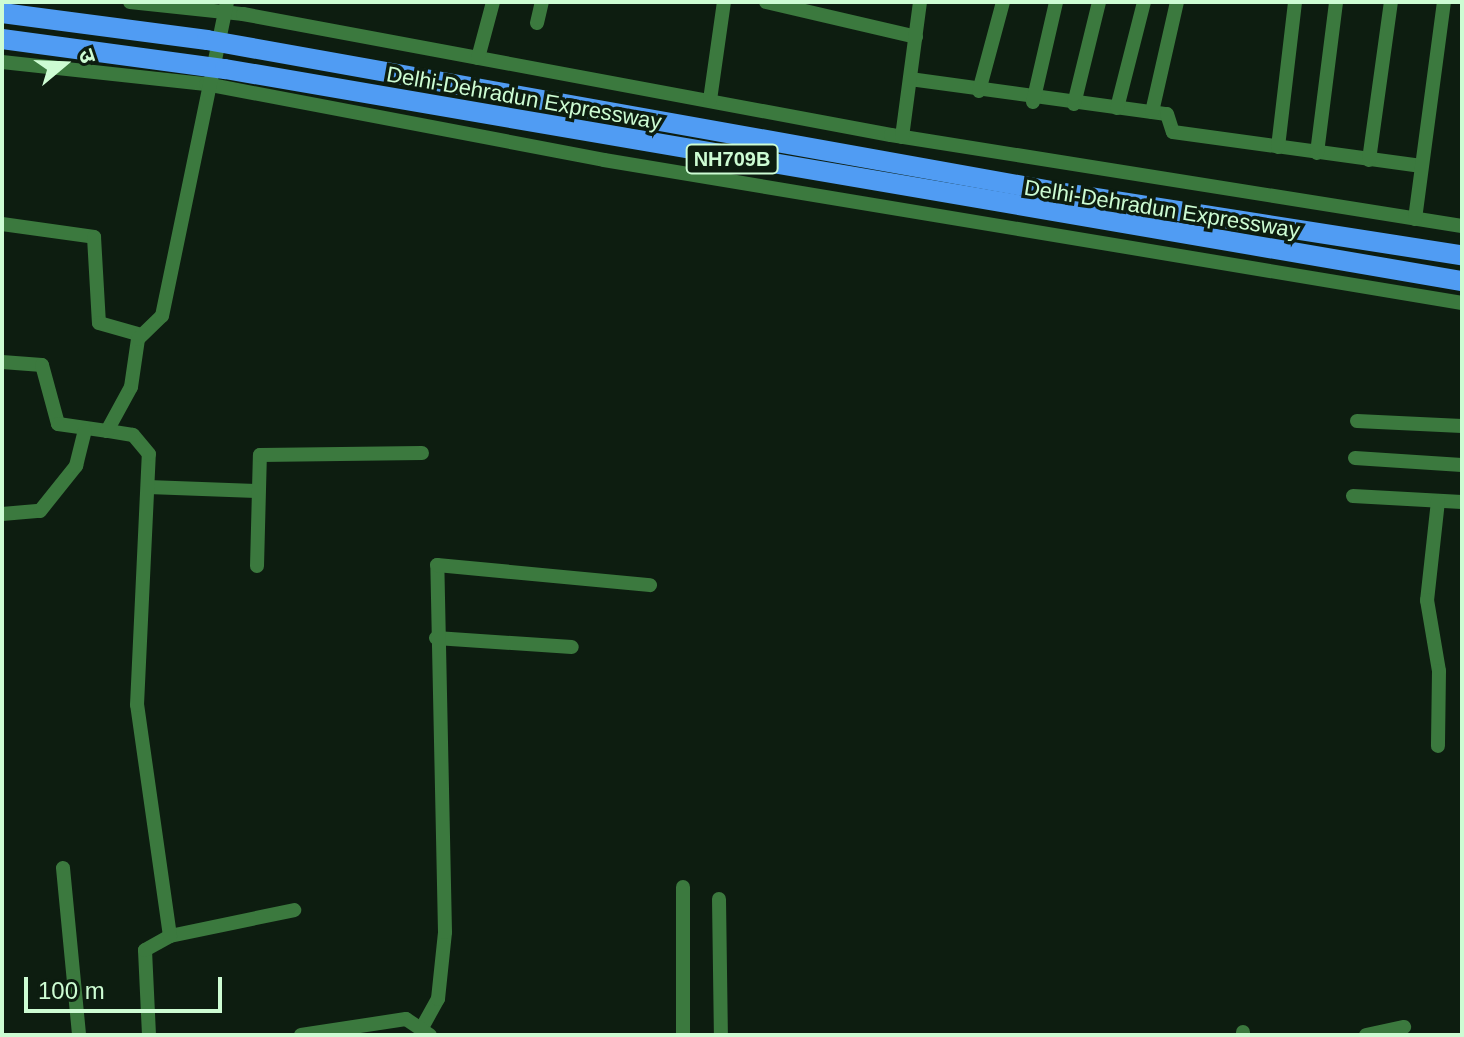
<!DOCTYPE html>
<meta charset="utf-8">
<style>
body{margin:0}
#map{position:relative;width:1464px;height:1037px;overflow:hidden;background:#0d1d10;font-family:Arial,"Noto Sans Devanagari",sans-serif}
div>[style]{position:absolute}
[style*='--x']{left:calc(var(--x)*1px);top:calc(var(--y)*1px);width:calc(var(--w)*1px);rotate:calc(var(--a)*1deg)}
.minor>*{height:14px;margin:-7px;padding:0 7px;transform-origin:7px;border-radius:7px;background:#3b793e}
.highway-bridge>*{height:20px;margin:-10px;padding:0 10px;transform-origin:10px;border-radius:10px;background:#509cf3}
span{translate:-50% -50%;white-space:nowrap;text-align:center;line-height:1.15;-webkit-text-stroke:7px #0d1d10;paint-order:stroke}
.shield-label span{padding:2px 6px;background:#0d1d10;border:2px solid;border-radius:6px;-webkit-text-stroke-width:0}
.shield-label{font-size:20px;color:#cdfcd3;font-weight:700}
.street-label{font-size:22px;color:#cdfcd3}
.frame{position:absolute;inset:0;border:4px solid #cdfcd3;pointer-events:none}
.north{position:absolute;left:24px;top:24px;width:80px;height:80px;-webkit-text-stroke:6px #0d1d10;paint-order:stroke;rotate:71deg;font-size:22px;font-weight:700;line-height:32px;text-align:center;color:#cdfcd3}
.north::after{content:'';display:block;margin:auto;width:28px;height:36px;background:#cdfcd3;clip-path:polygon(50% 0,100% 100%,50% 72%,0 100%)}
.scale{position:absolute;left:24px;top:977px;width:198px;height:36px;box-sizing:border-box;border:4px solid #cdfcd3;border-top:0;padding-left:10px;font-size:24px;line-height:28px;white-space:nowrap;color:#cdfcd3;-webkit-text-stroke:6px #0d1d10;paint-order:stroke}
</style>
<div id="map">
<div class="minor">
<div style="--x:130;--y:2;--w:114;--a:6.1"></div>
<div style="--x:243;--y:14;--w:659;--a:10.58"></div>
<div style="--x:891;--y:135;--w:578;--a:9.06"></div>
<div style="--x:766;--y:2;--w:154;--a:13.1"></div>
<div style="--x:537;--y:23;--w:22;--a:-77"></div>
<div style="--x:478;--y:58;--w:58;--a:-75"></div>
<div style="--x:2;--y:62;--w:205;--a:6.2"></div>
<div style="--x:206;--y:84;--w:405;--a:10.8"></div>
<div style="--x:604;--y:160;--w:870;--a:9.46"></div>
<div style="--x:910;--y:79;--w:259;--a:7.8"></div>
<div style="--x:1167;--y:114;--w:19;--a:72"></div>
<div style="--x:1173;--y:132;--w:249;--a:7.8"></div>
<div style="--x:979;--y:91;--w:92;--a:-74.9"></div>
<div style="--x:710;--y:100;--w:99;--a:-81.9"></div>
<div style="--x:1033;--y:102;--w:103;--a:-77"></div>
<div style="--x:1074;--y:104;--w:105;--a:-76.2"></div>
<div style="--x:1117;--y:108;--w:109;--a:-75.7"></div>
<div style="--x:1152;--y:112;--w:113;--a:-77.2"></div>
<div style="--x:902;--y:137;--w:136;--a:-82.4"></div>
<div style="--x:1278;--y:147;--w:146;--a:-83.3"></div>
<div style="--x:1317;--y:153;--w:152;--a:-82.8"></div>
<div style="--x:1369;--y:160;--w:160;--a:-82.1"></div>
<div style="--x:1415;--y:219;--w:219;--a:-82.4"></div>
<div style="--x:2;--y:224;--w:93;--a:8"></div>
<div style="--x:94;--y:237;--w:86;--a:86.7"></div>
<div style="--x:99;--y:323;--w:44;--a:15.9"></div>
<div style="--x:2;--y:362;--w:40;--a:4.3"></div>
<div style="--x:42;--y:365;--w:61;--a:74.8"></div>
<div style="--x:58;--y:424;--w:49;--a:8.1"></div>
<div style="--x:1357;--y:421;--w:105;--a:2.7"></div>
<div style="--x:1355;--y:458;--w:107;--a:3.7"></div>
<div style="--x:148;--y:487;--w:110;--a:2.1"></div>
<div style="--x:1353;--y:496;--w:109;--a:3.2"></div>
<div style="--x:1438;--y:501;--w:100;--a:96.3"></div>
<div style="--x:1427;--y:600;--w:72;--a:80.4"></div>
<div style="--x:1439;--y:671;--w:75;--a:90.8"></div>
<div style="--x:2;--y:514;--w:38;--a:-5"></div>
<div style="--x:40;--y:511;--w:58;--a:-51.3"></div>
<div style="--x:76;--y:466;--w:37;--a:-76"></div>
<div style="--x:257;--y:566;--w:111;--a:-88.5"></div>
<div style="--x:260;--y:455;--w:162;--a:-0.7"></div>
<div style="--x:436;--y:638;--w:136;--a:3.8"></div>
<div style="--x:63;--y:868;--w:168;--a:84.5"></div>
<div style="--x:719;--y:899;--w:136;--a:89.2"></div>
<div style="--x:170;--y:936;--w:127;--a:-11.8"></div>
<div style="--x:424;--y:1024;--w:29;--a:-61"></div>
<div style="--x:438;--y:999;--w:67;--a:-84"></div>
<div style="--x:445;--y:932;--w:367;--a:-91.2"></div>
<div style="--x:437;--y:565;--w:214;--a:5.4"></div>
<div style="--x:149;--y:1035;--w:85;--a:-92.7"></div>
<div style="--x:145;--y:950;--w:29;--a:-29"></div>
<div style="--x:170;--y:936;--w:233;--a:-98.1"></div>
<div style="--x:137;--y:705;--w:251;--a:-87.3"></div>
<div style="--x:149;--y:454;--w:25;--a:-130"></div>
<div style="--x:133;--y:435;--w:26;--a:-171"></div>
<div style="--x:107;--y:431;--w:50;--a:-61.4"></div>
<div style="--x:131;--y:387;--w:49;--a:-81.7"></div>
<div style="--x:138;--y:339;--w:33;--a:-44"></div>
<div style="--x:162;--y:316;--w:321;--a:-78.3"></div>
<div style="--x:301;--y:1035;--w:106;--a:-8.7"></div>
<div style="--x:406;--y:1019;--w:29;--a:34"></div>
<div style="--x:683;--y:1035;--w:148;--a:-90"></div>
<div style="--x:1243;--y:1035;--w:3;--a:-90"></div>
<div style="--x:1366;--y:1035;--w:39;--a:-12"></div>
</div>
<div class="highway-bridge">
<div style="--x:2;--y:13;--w:207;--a:7.5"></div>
<div style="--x:207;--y:40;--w:857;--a:10.14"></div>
<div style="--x:1051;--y:191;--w:416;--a:8.9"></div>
<div style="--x:2;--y:39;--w:225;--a:7.7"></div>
<div style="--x:225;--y:69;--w:1255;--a:9.73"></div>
</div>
<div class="shield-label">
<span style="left:732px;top:159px">NH709B</span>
</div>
<div class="street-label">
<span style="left:524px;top:98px;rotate:10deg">Delhi-Dehradun Expressway</span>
<span style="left:1162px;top:209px;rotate:9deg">Delhi-Dehradun Expressway</span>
</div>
<div class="frame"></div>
<div class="north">उ</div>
<div class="scale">100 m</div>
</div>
